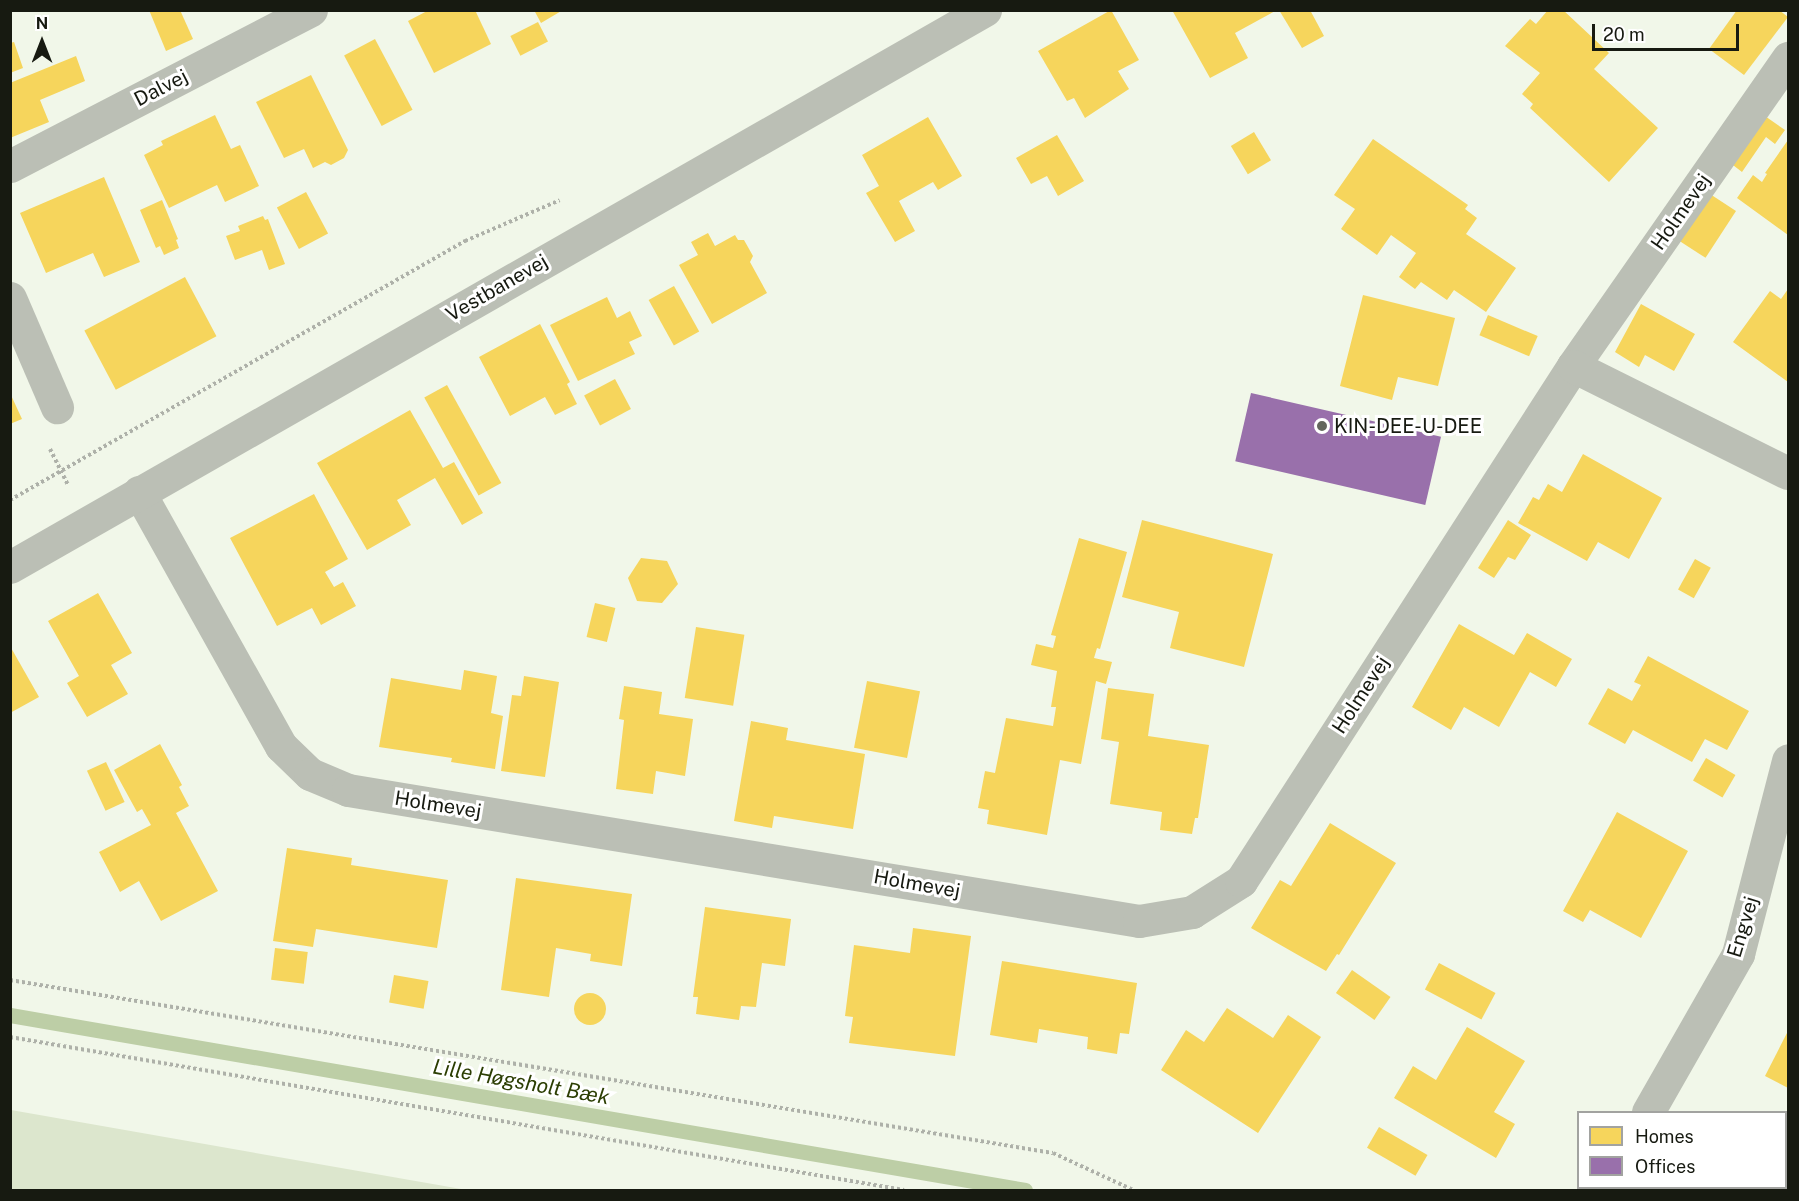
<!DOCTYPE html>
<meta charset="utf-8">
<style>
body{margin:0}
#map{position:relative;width:1799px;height:1201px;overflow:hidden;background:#f1f7e9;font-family:"Public Sans",sans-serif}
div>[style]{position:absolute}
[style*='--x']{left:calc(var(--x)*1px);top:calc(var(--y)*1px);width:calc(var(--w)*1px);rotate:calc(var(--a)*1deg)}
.green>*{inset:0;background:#dce6cd}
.homes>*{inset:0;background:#f6d55c;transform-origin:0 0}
.round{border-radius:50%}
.offices>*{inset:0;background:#9970ab;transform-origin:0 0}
.stream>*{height:15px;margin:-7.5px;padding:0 7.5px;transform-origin:7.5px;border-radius:7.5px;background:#bdcea6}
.path>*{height:4px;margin-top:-2px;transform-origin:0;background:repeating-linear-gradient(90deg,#aeb1a9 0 3px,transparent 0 6px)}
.minor>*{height:33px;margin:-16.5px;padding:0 16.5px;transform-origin:16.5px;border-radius:16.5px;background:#bbbfb5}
.dots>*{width:16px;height:16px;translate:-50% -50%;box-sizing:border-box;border:3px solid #fff;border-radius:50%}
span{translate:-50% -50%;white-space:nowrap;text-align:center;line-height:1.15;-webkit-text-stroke:6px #fff;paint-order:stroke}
.street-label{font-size:20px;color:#171a11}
.poi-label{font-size:20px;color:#171a11}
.left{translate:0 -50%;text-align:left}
.water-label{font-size:21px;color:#2c3e03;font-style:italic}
.frame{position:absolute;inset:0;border:12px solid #171a11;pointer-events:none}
.legend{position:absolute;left:1577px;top:1111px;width:210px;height:78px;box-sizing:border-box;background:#fff;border:2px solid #a2a3a0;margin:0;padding:8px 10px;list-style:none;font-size:18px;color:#171a11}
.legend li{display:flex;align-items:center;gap:12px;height:30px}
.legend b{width:30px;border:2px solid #a2a3a0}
.north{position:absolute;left:12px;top:12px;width:60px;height:60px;-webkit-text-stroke:4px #fff;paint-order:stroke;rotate:0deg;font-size:16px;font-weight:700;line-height:24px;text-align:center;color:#171a11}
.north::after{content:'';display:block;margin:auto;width:21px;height:27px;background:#171a11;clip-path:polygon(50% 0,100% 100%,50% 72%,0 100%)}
.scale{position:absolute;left:1592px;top:24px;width:147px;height:27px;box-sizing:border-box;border:3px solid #171a11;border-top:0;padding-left:8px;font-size:18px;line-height:21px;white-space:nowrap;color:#171a11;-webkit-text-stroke:4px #fff;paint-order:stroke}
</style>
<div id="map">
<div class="green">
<div style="clip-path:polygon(10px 1110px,11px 1110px,467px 1190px,11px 1190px)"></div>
</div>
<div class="homes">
<div style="clip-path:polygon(149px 10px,180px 10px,193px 39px,166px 51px)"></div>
<div style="clip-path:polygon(429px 10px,475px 10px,491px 44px,434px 73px,408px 21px)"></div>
<div style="clip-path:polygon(534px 10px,563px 10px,541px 23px)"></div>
<div style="clip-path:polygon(1111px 10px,1139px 60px,1118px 71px,1129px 89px,1085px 118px,1074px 98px,1067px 101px,1038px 51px)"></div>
<div style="clip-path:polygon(1172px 10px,1277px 10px,1235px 33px,1248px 58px,1210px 78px)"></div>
<div style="clip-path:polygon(1279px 10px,1310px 10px,1324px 36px,1302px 48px)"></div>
<div style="clip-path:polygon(1548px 10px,1563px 10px,1609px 53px,1594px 69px,1658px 128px,1609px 182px,1530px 108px,1533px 104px,1522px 94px,1540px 73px,1505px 46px,1530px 19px,1536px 24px)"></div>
<div style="clip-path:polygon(1737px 10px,1779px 10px,1788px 17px,1744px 75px,1709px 49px)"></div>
<div style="left:538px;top:22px;width:22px;height:31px;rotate:63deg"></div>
<div style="left:375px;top:39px;width:80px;height:35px;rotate:62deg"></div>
<div style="clip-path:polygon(14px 42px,23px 68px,10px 73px,10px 43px)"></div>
<div style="clip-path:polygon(76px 56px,85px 81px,40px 100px,49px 122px,10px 138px,10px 83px)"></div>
<div style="clip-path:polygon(311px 75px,348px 150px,344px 158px,331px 165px,325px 162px,313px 168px,304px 149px,284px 158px,256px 102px)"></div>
<div style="clip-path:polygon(1762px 114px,1785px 130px,1775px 144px,1766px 137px,1742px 172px,1729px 162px)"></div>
<div style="clip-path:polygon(215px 115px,231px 149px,240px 145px,259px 186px,225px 202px,217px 185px,169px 208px,144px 155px,163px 145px,161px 141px)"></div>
<div style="clip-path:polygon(928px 117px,962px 176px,938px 190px,933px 182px,899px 201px,915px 231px,895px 242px,866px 193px,879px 186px,862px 155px)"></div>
<div style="left:1254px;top:132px;width:33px;height:27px;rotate:59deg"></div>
<div style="clip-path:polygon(1057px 135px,1084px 181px,1058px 196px,1047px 176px,1031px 184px,1016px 158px)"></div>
<div style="clip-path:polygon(1373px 139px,1468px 205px,1465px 209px,1477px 218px,1466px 234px,1516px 268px,1486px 312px,1454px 290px,1447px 300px,1421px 282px,1415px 289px,1399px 277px,1416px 253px,1391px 235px,1377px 255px,1341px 229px,1355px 209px,1334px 195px)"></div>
<div style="clip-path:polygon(1788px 140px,1788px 235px,1737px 198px,1753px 175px,1762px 182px,1767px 174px,1765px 173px)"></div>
<div style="clip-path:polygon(104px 177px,140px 262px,104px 277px,93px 253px,46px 273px,20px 213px)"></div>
<div style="left:306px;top:192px;width:47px;height:33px;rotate:62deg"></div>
<div style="left:1710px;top:194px;width:31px;height:56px;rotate:33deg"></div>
<div style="clip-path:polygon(162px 200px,178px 239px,176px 240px,179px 248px,164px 255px,160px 246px,156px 248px,140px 210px)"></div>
<div style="clip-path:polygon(263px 216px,265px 220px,268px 219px,285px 264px,269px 270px,262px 250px,235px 260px,226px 236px,240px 231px,238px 226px)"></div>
<div style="clip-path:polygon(708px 233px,715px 246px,735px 235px,738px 240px,744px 240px,753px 256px,750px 262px,767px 293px,712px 324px,679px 265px,698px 255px,691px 242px)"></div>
<div style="left:185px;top:277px;width:67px;height:114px;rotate:62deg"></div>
<div style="left:674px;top:286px;width:52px;height:29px;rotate:61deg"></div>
<div style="clip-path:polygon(1788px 289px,1788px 382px,1733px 342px,1770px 291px,1781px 299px)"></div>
<div style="clip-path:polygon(1363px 295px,1455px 318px,1438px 386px,1398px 377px,1392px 400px,1340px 386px)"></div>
<div style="clip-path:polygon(607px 297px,617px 318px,630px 311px,642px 336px,629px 342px,635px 354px,578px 381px,550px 325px)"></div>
<div style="clip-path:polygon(1641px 304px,1695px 334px,1674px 371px,1645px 355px,1639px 367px,1615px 352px)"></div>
<div style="left:1488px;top:315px;width:54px;height:22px;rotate:23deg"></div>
<div style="clip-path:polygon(540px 324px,570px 382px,567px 384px,577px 404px,555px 415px,545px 397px,510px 416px,479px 357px)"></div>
<div style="left:615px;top:379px;width:34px;height:35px;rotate:62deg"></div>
<div style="left:447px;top:385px;width:112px;height:26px;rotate:61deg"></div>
<div style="clip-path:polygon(10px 393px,22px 419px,10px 424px)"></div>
<div style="clip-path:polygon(410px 410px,443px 468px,454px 462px,483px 513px,462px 525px,435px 478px,397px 500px,411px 525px,367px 550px,317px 463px)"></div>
<div style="clip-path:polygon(1583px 454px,1662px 498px,1629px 559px,1598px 542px,1587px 561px,1518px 523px,1533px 497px,1539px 500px,1548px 484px,1562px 492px)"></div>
<div style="clip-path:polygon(314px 494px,348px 559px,325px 572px,334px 587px,343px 582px,356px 606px,321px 625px,312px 608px,277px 626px,230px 538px)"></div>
<div style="clip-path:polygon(1142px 520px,1273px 554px,1244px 667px,1170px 648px,1179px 612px,1122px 597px)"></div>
<div style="clip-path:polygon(1508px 520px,1531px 535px,1515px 560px,1508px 557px,1494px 578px,1478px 568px)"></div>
<div style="clip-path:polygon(1079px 538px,1127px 552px,1100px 649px,1097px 648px,1094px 658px,1112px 662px,1106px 684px,1096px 681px,1081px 764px,1060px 760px,1047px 835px,987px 824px,989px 810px,978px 808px,985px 771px,995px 773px,1006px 718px,1053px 726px,1056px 707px,1051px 707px,1057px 671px,1031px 665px,1036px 644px,1053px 648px,1056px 636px,1051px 635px)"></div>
<div style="clip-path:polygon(641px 558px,667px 561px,678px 584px,662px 603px,637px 601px,628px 578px)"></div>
<div style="left:1695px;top:559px;width:18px;height:35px;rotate:29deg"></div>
<div style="clip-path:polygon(98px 593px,132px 653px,111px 665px,128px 694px,87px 717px,67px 683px,79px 676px,48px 621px)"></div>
<div style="left:595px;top:603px;width:21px;height:35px;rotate:14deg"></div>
<div style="clip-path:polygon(1459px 624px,1514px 655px,1527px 633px,1572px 659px,1556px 687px,1530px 672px,1499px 727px,1464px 707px,1451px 730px,1412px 707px)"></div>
<div style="left:696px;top:627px;width:49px;height:72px;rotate:9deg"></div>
<div style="clip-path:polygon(10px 646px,39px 697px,10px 713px)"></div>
<div style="clip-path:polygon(1648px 656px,1749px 711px,1727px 750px,1705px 739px,1692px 762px,1633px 730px,1625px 744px,1588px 724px,1608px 688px,1632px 701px,1641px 685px,1634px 682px)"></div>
<div style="clip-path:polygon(464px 670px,497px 676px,491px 713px,503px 716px,495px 769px,451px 762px,452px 758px,379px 747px,391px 678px,461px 690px)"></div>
<div style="clip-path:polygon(524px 676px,559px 682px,545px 777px,501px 771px,512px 695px,521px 696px)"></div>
<div style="left:867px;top:681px;width:54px;height:68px;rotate:11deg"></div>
<div style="clip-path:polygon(624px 686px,662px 692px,659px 714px,693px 719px,685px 776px,656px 771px,653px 794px,616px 789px,624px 720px,619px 719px)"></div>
<div style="clip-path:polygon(1108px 688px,1154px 694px,1148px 736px,1209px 745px,1198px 818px,1195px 818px,1192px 834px,1160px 830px,1162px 812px,1110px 804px,1119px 742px,1101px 739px)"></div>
<div style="clip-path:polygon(751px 721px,788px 728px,786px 740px,865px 754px,853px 829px,774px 816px,772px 828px,734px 821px)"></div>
<div style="clip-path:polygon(160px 744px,182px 785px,179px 787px,189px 806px,176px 813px,218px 891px,161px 921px,139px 881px,120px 892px,99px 852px,151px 825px,142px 809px,137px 812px,114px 770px)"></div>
<div style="left:1706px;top:758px;width:34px;height:26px;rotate:30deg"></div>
<div style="left:106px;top:762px;width:44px;height:21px;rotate:65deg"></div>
<div style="clip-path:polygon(1617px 812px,1688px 851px,1641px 938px,1590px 910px,1583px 922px,1563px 911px)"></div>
<div style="clip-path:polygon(1330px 823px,1396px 863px,1339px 955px,1337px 954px,1326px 971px,1251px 928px,1280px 880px,1291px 886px)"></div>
<div style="clip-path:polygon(287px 848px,352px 858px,351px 865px,448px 880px,437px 948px,316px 929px,313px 947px,273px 941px)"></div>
<div style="clip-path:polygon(516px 878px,632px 894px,622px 966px,590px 961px,591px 954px,556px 948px,549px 997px,501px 990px)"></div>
<div style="clip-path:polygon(705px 907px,791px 919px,785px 966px,762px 963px,756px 1007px,741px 1006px,739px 1020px,696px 1014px,698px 997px,693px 997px)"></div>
<div style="clip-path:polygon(913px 928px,971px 936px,955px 1056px,849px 1043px,853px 1017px,845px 1016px,854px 945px,910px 953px)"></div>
<div style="left:275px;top:948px;width:33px;height:32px;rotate:7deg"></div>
<div style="clip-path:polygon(1002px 961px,1137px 983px,1129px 1034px,1120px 1033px,1117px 1054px,1087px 1049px,1088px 1037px,1039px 1029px,1037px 1043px,990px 1035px)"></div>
<div style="left:1439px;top:963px;width:64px;height:30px;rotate:28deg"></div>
<div style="left:1352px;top:970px;width:47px;height:28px;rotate:35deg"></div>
<div style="left:394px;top:975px;width:35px;height:28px;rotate:10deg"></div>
<div class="round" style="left:574px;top:993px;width:32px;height:32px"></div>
<div style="clip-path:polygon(1227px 1008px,1273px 1038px,1288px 1015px,1321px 1037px,1258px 1133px,1161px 1070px,1186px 1030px,1204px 1042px)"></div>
<div style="clip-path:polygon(1467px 1027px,1525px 1061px,1494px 1112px,1515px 1124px,1496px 1158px,1394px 1098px,1413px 1066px,1436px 1080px)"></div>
<div style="clip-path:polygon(1788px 1031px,1788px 1088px,1765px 1076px)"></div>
<div style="left:1379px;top:1127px;width:56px;height:24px;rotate:30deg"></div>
<div style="left:1786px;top:1158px;width:3px;height:27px;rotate:45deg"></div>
<div style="left:1702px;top:1188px;width:82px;height:2px"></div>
</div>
<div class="offices">
<div style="left:1251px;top:393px;width:195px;height:70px;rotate:13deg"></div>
</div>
<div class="stream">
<div style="--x:10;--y:1015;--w:1030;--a:9.78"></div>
</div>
<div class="path">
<div style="--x:50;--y:449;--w:40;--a:63.4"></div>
<div style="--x:10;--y:500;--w:524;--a:-29.65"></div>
<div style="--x:465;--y:241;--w:103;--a:-23.3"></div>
<div style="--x:10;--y:980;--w:1057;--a:9.42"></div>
<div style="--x:1053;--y:1153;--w:88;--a:24.8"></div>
<div style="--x:10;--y:1037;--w:907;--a:9.71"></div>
</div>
<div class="minor">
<div style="--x:10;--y:166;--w:339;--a:-27.4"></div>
<div style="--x:10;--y:298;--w:119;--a:66.7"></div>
<div style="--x:1573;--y:366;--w:376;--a:-55.1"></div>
<div style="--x:139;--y:492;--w:291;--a:60.8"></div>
<div style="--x:281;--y:746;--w:40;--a:44"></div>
<div style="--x:310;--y:774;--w:41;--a:22.8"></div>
<div style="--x:348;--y:790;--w:802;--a:9.4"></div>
<div style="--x:1139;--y:921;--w:54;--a:-9.6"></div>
<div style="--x:1192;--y:912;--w:58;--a:-32.3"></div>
<div style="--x:1241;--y:881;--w:613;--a:-57.19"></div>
<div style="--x:1573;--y:366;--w:240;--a:26.5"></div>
<div style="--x:10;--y:567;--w:1123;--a:-29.74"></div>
<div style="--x:1648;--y:1112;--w:182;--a:-60.3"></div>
<div style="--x:1738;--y:954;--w:200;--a:-75.5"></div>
<div style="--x:1604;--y:1190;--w:2;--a:-63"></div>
</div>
<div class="dots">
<div style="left:1322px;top:426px;background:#63675d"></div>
</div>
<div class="street-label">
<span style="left:161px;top:88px;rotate:-27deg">Dalvej</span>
<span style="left:1681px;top:212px;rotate:-55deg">Holmevej</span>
<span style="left:497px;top:288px;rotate:-30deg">Vestbanevej</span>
<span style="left:1361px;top:695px;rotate:-57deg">Holmevej</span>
<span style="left:438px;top:805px;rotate:9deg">Holmevej</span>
<span style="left:917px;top:884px;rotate:10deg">Holmevej</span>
<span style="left:1743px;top:927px;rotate:-73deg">Engvej</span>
</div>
<div class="poi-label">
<span class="left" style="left:1334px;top:426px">KIN-DEE-U-DEE</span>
</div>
<div class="water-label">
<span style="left:521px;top:1082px;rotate:10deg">Lille Høgsholt Bæk</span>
</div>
<div class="frame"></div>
<ul class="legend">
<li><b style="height:16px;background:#f6d55c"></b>Homes</li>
<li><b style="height:16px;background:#9970ab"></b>Offices</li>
</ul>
<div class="north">N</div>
<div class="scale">20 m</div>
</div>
